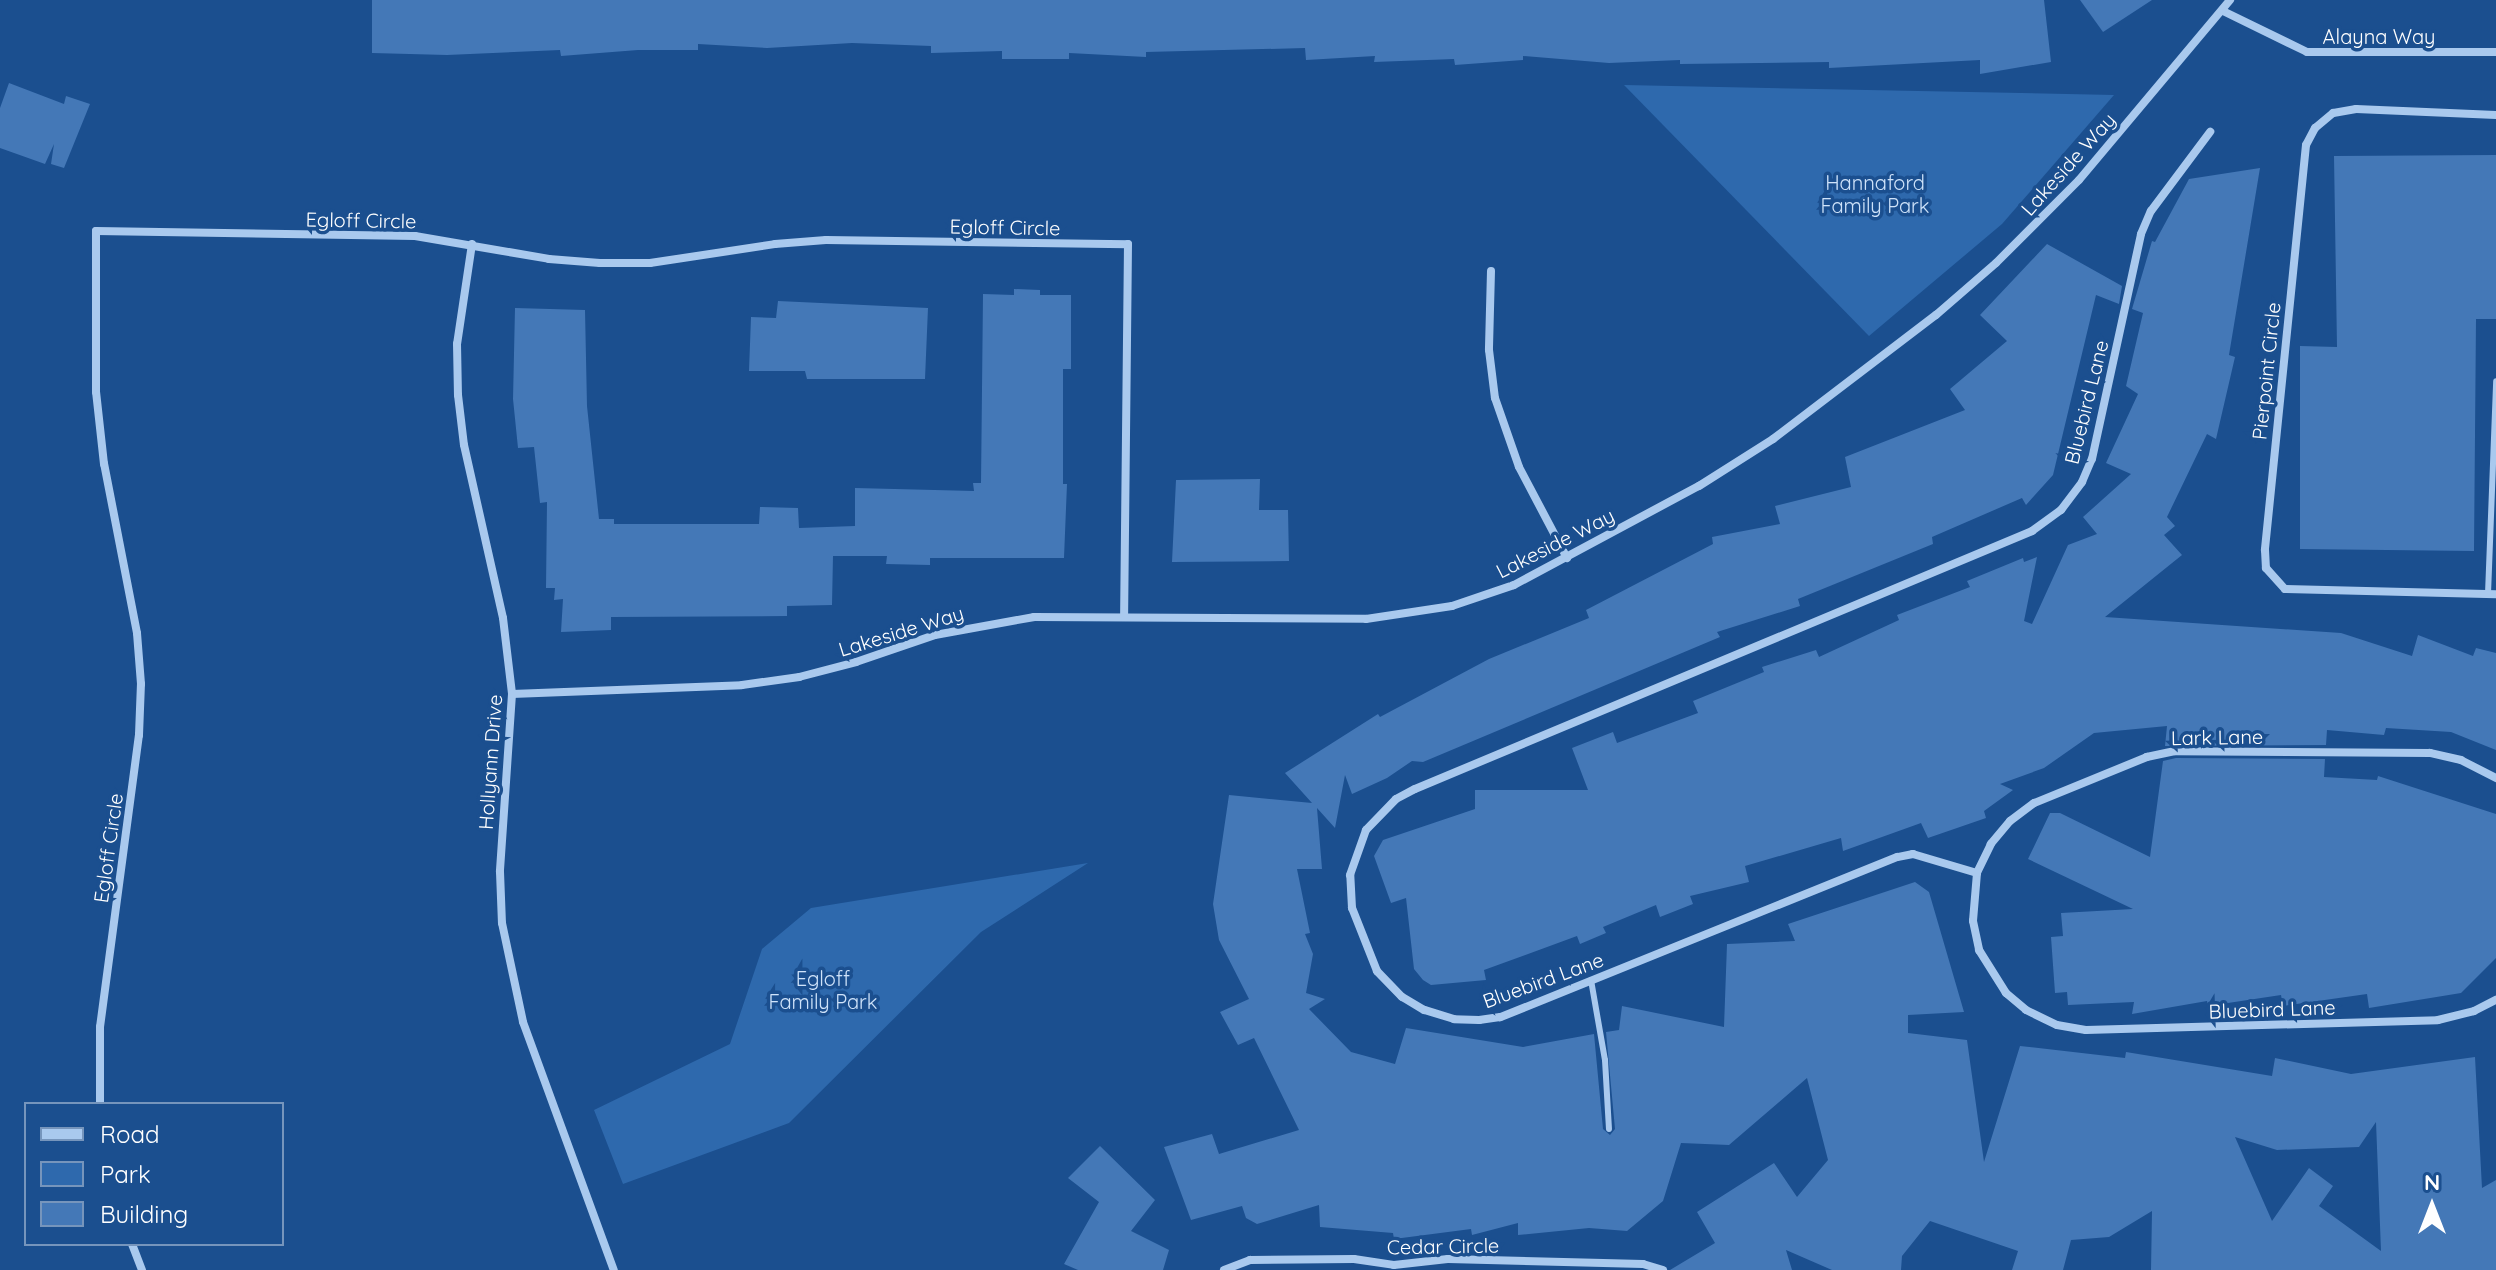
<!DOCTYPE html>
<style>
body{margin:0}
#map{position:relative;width:2496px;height:1270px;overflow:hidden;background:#1b4f8f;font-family:Quicksand,sans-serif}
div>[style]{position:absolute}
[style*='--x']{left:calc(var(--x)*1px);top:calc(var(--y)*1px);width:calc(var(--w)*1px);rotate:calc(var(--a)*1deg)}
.green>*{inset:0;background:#2e69ad}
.building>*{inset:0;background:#4478b7}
.service>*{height:6px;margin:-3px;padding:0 3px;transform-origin:3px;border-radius:3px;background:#a9c9ee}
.minor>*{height:8px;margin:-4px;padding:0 4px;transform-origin:4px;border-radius:4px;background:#a9c9ee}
span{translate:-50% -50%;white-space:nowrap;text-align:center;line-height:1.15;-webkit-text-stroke:7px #1b4f8f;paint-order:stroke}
.street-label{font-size:20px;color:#fff}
.park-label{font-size:20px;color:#cfe3fa}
.legend{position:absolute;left:24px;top:1102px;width:260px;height:144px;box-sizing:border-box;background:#1b4f8f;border:2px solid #7695bc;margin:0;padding:10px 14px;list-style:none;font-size:24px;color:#fff}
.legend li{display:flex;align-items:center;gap:16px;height:40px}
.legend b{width:40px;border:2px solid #7695bc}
.north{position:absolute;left:2392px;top:1166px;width:80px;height:80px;-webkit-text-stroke:6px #1b4f8f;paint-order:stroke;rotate:0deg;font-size:22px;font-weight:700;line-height:32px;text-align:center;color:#fff}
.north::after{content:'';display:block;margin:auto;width:28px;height:36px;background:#fff;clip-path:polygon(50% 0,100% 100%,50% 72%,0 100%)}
</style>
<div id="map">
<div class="green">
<div style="clip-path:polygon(1624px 85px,2114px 95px,2002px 224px,1869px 336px)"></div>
<div style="clip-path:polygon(1088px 863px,981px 932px,789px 1123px,623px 1184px,594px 1110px,730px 1044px,762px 949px,811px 908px)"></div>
</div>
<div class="building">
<div style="clip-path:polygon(372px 0,2044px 0,2051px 62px,1980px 74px,1980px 60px,1829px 68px,1829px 62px,1680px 64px,1680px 60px,1609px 63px,1523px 56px,1523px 60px,1455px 65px,1454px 59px,1374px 62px,1375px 56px,1306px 60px,1305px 48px,1146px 52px,1146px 57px,1069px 53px,1069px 59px,1002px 59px,1002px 51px,931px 53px,931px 46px,852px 43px,767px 48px,698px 44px,698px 50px,638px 50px,561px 56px,560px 50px,447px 55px,372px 53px)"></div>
<div style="clip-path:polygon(2080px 0,2152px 0,2103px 32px)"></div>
<div style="clip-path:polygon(9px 83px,64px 104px,66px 96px,90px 104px,64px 168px,51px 164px,54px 144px,45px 164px,0 148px,0 108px)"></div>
<div style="clip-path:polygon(2496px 155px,2496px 319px,2476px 319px,2474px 551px,2300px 549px,2300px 346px,2337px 347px,2334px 156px)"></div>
<div style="clip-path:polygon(2260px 168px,2229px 355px,2235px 357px,2216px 439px,2207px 434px,2167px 517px,2175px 526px,2164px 535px,2182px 555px,2105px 617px,2341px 633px,2412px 656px,2418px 635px,2473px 656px,2476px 648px,2496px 653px,2496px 750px,2451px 732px,2386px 728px,2384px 735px,2327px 730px,2326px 745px,2165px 746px,2167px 726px,2094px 733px,2044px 768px,2000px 784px,2013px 790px,1984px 811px,1986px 818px,1928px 838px,1921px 823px,1843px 851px,1841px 838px,1745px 866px,1749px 882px,1690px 896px,1693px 904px,1660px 917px,1656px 905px,1603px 927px,1606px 933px,1580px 944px,1577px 936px,1484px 970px,1486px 980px,1431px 985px,1423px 980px,1414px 969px,1406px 898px,1391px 903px,1374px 856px,1383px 840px,1475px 809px,1475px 790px,1588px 790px,1572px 748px,1613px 732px,1617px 743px,1698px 713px,1693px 701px,1764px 672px,1762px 667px,1816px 650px,1819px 657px,1899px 620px,1897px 615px,1970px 587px,1967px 581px,2023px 558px,2024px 562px,2037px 557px,2024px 621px,2032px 624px,2068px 545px,2097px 534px,2083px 517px,2131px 474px,2106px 463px,2138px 394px,2126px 386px,2143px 313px,2132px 309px,2152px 241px,2155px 242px,2189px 179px)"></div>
<div style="clip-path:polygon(evenodd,2047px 244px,2122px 286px,2119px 304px,2096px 295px,2053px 475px,2026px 505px,2022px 498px,1932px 537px,1933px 544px,1798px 599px,1800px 606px,1717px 632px,1720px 637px,1423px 762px,1412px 761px,1387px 778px,1352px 794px,1345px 775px,1335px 828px,1317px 808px,1322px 869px,1297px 869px,1310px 933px,1305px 934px,1313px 954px,1306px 993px,1325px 999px,1309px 1009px,1351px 1052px,1395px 1064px,1406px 1028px,1523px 1047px,1594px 1034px,1603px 1129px,1610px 1135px,1615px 1129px,1606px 1032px,1619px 1030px,1622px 1006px,1724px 1027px,1727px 944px,1795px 941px,1788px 924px,1915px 882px,1929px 892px,1964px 1012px,1908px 1015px,1908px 1033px,1967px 1040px,1984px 1162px,2020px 1046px,2125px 1058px,2126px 1052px,2272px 1076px,2275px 1058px,2351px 1074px,2475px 1057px,2482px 1188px,2496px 1180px,2496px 1270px,2151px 1270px,2152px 1211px,2109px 1237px,2071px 1240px,2063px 1270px,2012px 1270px,2018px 1251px,1930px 1221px,1902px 1256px,1901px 1270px,1832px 1270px,1786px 1250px,1792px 1270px,1670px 1270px,1715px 1243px,1697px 1212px,1774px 1163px,1797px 1197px,1828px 1160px,1807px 1078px,1729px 1145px,1681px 1143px,1663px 1201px,1627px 1231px,1589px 1228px,1518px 1235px,1518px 1223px,1472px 1235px,1471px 1229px,1394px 1239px,1393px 1233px,1320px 1227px,1319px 1205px,1257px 1224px,1246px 1218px,1242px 1206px,1191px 1220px,1164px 1147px,1212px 1134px,1219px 1154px,1299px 1130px,1254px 1038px,1238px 1045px,1220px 1012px,1249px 999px,1219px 940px,1213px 904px,1229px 795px,1312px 803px,1285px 773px,1378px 714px,1380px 717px,1489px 659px,1589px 618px,1586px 610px,1713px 544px,1712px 537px,1780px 524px,1775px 506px,1851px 487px,1845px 457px,1965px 410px,1950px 389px,2007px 341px,1980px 315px,2047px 244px,2376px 1122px,2381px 1251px,2319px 1206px,2333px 1186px,2309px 1168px,2272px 1221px,2235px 1137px,2277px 1150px,2359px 1147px,2376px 1122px)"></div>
<div style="clip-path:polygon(1014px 289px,1040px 290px,1040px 295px,1071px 295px,1071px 369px,1063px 369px,1063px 484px,1067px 484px,1064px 558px,930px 558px,930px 565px,886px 564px,887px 556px,833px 556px,832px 605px,787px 606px,787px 616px,611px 617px,611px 630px,561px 632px,563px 599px,554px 600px,555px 588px,546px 588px,547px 502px,540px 503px,534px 447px,518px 448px,513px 399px,515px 308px,585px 310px,587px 406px,599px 519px,614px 519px,614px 524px,759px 524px,760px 507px,798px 508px,799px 528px,855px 526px,855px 488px,974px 491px,973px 483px,981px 483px,983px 294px,1014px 295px)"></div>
<div style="clip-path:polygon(778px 301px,928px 308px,925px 379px,807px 379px,805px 371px,749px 371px,751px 317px,776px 318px)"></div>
<div style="clip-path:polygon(1260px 479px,1259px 510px,1288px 510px,1289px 561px,1172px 562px,1176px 480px)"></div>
<div style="clip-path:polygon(2176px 758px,2325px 759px,2324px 777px,2377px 780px,2378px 776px,2496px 814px,2496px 958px,2461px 993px,2369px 1008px,2367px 994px,2283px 1006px,2281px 995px,2208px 1006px,2207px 1001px,2132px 1014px,2134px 1002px,2068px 1005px,2067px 992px,2055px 993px,2051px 937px,2063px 936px,2061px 913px,2133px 909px,2028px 859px,2050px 813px,2060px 813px,2150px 857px,2163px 761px)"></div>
<div style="clip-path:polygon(1100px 1146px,1155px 1200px,1131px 1231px,1169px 1250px,1163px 1270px,1078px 1270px,1064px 1264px,1099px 1202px,1068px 1178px)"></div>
</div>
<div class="service">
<div style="--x:2488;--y:594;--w:213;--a:-87.8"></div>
<div style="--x:1591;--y:980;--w:81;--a:80.1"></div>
<div style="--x:1605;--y:1060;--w:69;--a:86.7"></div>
</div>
<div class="minor">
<div style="--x:2223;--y:11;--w:93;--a:26"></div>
<div style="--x:2307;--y:52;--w:189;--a:0"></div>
<div style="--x:2496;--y:115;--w:140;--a:-177.5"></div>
<div style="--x:2356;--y:109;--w:23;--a:170"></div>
<div style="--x:2333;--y:113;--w:23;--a:140"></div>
<div style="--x:2315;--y:128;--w:19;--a:118"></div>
<div style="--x:2306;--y:145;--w:407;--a:95.8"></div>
<div style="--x:2265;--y:550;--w:18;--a:87"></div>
<div style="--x:2266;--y:568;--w:28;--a:48"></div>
<div style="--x:2285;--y:589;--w:211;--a:1.4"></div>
<div style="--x:472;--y:244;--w:101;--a:98.5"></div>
<div style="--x:457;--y:344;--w:51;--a:88.9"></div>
<div style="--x:458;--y:395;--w:50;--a:83.2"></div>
<div style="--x:464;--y:445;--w:177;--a:77.3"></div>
<div style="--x:503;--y:618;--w:77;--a:83.2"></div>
<div style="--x:512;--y:694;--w:178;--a:93.9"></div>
<div style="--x:500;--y:872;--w:51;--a:87.8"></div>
<div style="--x:502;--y:923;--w:101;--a:78"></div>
<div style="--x:523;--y:1022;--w:264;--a:69.9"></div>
<div style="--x:1491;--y:271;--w:79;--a:91.5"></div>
<div style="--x:1489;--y:350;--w:48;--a:82.9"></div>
<div style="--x:1495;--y:398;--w:73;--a:70.8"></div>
<div style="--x:1519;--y:467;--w:103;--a:62.2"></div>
<div style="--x:512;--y:694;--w:230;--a:-2.2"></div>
<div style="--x:742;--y:685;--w:58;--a:-8"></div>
<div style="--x:799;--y:677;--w:59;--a:-14.7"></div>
<div style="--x:856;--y:662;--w:83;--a:-18.9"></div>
<div style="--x:935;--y:635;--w:101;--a:-10.3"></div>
<div style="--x:1034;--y:617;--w:332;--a:0.3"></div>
<div style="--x:1366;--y:619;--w:87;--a:-8.6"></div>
<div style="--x:1452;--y:606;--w:65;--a:-18.7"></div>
<div style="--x:1514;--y:585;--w:210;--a:-28.2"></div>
<div style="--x:1699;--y:486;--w:88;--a:-32.4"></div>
<div style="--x:1773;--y:439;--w:205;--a:-37.3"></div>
<div style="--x:1936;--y:315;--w:79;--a:-40.9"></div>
<div style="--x:1996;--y:263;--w:117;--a:-45"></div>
<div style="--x:2079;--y:180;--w:235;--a:-50"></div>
<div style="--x:2496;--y:778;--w:39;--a:-153"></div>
<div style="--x:2461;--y:760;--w:32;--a:-167"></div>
<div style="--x:2430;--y:753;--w:255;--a:-179.6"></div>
<div style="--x:2175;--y:751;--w:29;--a:168"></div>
<div style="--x:2147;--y:757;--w:122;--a:157.8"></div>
<div style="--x:2034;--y:803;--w:30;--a:143"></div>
<div style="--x:2010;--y:821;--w:30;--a:130"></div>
<div style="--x:1991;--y:844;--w:32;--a:116"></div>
<div style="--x:1977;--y:873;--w:48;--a:94.8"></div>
<div style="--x:1973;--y:921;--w:30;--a:78"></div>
<div style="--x:1979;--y:950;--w:51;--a:57.9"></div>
<div style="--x:2006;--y:993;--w:26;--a:40"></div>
<div style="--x:2026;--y:1010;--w:34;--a:26"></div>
<div style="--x:2057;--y:1025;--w:29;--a:10"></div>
<div style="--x:2086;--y:1030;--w:352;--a:-1.6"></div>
<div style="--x:2438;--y:1020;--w:37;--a:-14"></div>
<div style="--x:2474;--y:1011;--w:25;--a:-27"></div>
<div style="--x:1977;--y:873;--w:67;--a:-163.5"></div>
<div style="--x:1913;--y:854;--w:16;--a:169"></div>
<div style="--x:1897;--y:857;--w:428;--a:158"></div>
<div style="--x:1500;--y:1017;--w:21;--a:172"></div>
<div style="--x:1479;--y:1020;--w:25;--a:-178"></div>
<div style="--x:1454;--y:1019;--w:31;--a:-163"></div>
<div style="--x:1424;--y:1010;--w:26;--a:-149"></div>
<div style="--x:1402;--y:997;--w:36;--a:-134"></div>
<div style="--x:1377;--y:971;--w:68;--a:-111.6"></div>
<div style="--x:1352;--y:908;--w:33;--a:-93"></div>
<div style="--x:1350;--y:875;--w:48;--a:-70.4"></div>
<div style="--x:1366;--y:830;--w:43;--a:-45.9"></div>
<div style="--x:1396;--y:799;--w:21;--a:-28"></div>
<div style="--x:1415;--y:789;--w:669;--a:-22.69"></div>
<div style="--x:2032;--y:531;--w:36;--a:-36"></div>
<div style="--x:2061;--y:510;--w:35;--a:-53"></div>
<div style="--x:2082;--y:482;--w:25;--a:-67"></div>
<div style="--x:2092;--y:459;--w:230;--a:-77.7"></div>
<div style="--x:2141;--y:234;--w:25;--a:-67"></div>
<div style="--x:2151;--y:211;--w:99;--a:-53.2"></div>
<div style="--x:100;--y:1104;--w:77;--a:-90"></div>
<div style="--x:100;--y:1027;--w:295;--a:-82.4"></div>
<div style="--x:139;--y:735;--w:51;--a:-87.8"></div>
<div style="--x:141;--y:684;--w:51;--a:-94.5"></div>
<div style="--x:137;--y:633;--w:172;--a:-101"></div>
<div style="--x:104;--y:464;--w:72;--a:-96.3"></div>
<div style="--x:96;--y:392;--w:161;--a:-90"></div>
<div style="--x:96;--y:231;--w:319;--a:0.9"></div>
<div style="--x:415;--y:236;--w:136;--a:9.7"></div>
<div style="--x:549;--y:259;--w:51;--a:4.5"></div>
<div style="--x:600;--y:263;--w:50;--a:0"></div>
<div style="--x:650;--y:263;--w:126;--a:-8.6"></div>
<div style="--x:775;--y:244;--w:51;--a:-4.5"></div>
<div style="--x:826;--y:240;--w:302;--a:0.8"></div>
<div style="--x:1128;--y:244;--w:372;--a:90.6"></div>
<div style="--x:132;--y:1244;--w:28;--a:69"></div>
<div style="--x:1224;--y:1270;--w:28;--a:-21"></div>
<div style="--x:1250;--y:1260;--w:104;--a:-0.6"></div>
<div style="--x:1354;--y:1259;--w:40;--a:8.5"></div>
<div style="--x:1394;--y:1265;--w:54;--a:-6.3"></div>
<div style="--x:1448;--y:1259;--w:195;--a:1.5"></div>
<div style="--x:1643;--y:1264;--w:21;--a:17"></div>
</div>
<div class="street-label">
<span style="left:2379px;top:36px">Alayna Way</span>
<span style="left:2068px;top:164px;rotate:-48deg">Lakeside Way</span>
<span style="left:361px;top:220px;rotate:1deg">Egloff Circle</span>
<span style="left:1005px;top:227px;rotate:1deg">Egloff Circle</span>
<span style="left:2266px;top:371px;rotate:-84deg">Pierpoint Circle</span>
<span style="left:2086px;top:402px;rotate:-76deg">Bluebird Lane</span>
<span style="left:1555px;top:543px;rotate:-27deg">Lakeside Way</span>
<span style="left:901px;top:631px;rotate:-17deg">Lakeside Way</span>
<span style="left:2217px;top:737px;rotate:-1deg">Lark Lane</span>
<span style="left:490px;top:762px;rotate:-86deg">Hollyann Drive</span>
<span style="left:108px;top:848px;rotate:-82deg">Egloff Circle</span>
<span style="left:1543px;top:980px;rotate:-20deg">Bluebird Lane</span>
<span style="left:2272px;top:1009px;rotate:-2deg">Bluebird Lane</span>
<span style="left:1443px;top:1246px;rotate:-1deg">Cedar Circle</span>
</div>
<div class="park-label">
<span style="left:1875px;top:194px">Hannaford<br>Family Park</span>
<span style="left:823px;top:990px">Egloff<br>Family Park</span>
</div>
<ul class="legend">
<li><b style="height:10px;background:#a9c9ee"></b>Road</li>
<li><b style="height:22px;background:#2e69ad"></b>Park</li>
<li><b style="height:22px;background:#4478b7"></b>Building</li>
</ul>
<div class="north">N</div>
</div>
